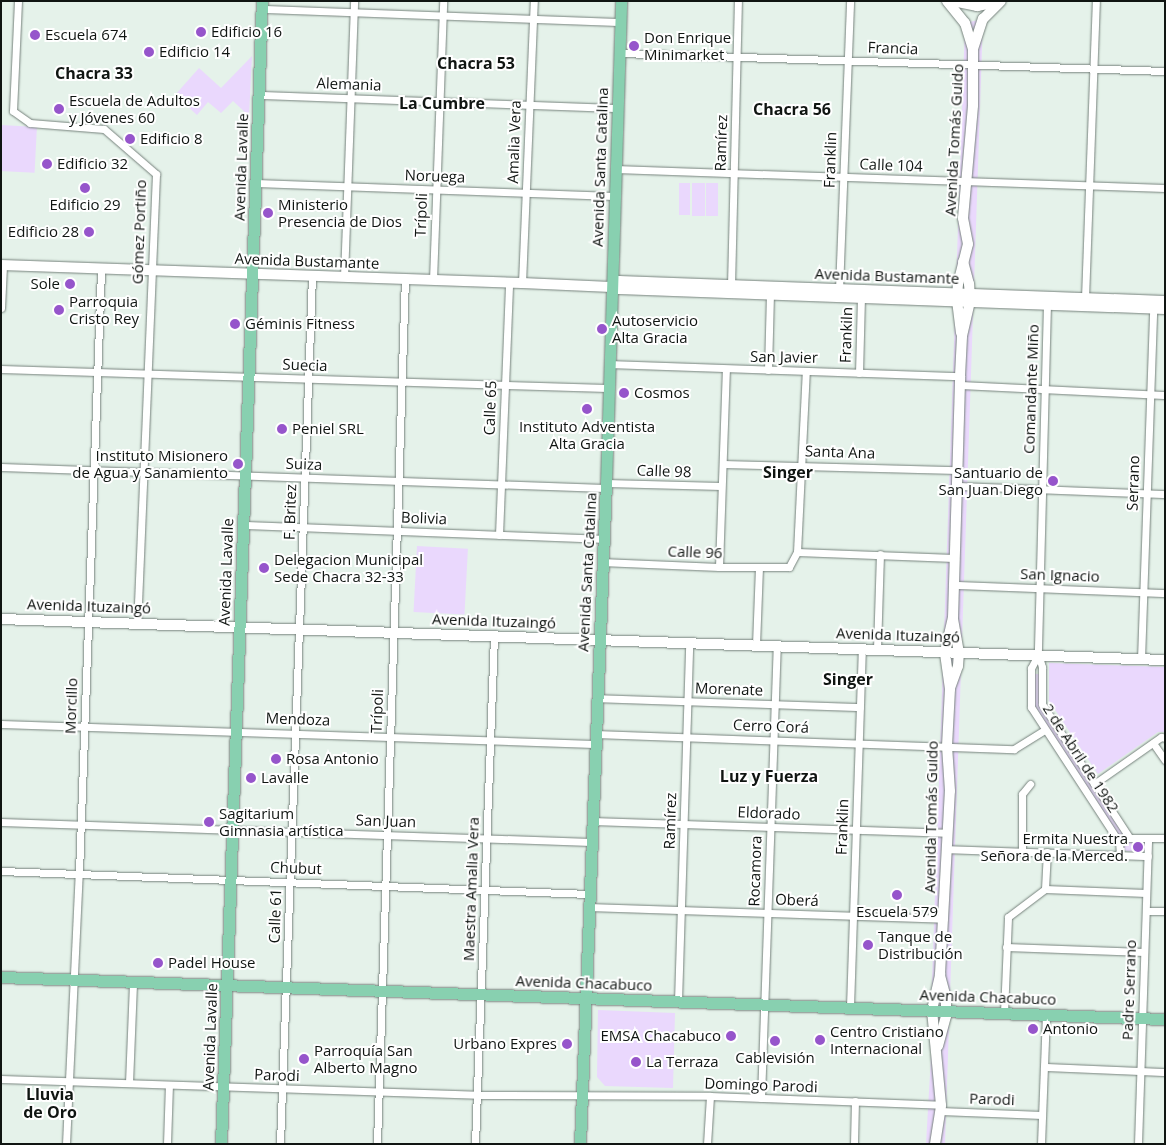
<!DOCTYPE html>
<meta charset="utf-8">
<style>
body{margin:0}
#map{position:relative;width:1166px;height:1145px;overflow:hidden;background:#e5f2ea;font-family:"Open Sans",sans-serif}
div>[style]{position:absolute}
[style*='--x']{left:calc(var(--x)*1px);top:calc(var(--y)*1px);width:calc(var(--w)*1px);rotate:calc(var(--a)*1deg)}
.green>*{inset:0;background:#ead8fd;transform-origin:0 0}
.roads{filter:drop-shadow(0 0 1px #76827c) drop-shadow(0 0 1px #76827c)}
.street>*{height:7px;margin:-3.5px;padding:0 3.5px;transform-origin:3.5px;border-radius:3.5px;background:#fff}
.secondary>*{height:10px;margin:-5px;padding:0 5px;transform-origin:5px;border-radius:5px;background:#fff}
.primary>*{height:11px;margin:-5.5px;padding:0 5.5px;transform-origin:5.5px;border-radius:5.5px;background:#88d0b0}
.dots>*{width:14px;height:14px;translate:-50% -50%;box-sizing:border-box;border:2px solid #fff;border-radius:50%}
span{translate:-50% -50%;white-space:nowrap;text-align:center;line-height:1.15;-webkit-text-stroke:4px #fff;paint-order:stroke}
.poi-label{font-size:15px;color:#101512}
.left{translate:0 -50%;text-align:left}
.right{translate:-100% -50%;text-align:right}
.street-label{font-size:15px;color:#101512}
.neighbourhood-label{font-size:16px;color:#101512;font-weight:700}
.frame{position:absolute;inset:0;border:2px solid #101512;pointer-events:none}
</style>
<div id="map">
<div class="green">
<div style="clip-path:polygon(983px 19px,945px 1144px,926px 1144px,932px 1039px,931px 1010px,965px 23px)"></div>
<div style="clip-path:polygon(252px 56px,249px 116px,233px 101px,221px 113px,208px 102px,197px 115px,175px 95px,199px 68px,221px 88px)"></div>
<div style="left:1px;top:125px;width:36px;height:46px;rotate:3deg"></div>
<div style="left:679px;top:183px;width:11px;height:32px"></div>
<div style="left:692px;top:183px;width:13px;height:33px"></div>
<div style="left:706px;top:183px;width:12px;height:33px"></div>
<div style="left:417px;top:546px;width:51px;height:66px;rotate:3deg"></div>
<div style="clip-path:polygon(1049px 663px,1165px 667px,1165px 732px,1158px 732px,1098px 774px,1049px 701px)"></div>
<div style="clip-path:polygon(1033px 674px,1039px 674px,1039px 705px,1123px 834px,1119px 838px,1033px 707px)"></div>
<div style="clip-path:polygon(1126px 840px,1146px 841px,1148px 846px,1144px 852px,1126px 851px,1122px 845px)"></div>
<div style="clip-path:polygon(598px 1010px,675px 1013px,673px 1088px,605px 1086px,597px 1077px)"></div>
</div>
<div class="roads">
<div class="street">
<div style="--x:18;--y:1;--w:110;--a:92.6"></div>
<div style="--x:13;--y:111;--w:21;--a:35"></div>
<div style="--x:30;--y:123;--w:74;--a:4.6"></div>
<div style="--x:104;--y:129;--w:69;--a:40.9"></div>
<div style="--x:156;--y:174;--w:449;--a:92.4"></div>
<div style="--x:262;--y:9;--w:359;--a:2.1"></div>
<div style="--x:620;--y:53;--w:545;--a:1.89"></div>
<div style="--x:259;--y:95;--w:359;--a:2.1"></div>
<div style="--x:615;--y:169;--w:550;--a:1.98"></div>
<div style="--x:256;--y:183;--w:358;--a:2.1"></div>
<div style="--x:344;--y:277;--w:276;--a:-87.9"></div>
<div style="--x:433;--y:280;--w:279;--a:-87.9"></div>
<div style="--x:522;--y:283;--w:282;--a:-87.6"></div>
<div style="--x:731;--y:285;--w:284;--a:-88.6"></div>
<div style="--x:839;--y:290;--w:289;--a:-87.8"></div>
<div style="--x:1085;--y:298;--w:297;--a:-87.9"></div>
<div style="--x:1047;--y:304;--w:349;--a:91.5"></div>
<div style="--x:1038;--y:653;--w:15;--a:74"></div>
<div style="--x:1042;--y:667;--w:37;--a:90"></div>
<div style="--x:1042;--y:704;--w:159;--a:56.8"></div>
<div style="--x:1;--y:308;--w:43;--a:-87.3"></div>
<div style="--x:608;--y:364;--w:352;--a:2"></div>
<div style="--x:1;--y:369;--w:606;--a:1.8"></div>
<div style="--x:768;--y:370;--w:75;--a:-88.5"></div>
<div style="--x:859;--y:373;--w:74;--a:-88.5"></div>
<div style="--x:959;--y:385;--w:206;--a:2.8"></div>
<div style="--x:723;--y:464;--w:234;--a:1.5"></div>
<div style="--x:1;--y:467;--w:604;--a:1.99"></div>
<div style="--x:606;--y:483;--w:115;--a:1.5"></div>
<div style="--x:956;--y:486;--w:209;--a:2.2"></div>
<div style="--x:243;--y:525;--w:360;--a:2.2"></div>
<div style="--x:499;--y:535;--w:252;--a:-87.7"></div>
<div style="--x:797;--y:552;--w:157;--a:2.2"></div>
<div style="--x:601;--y:562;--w:118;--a:2.4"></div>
<div style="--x:719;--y:567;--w:70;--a:0"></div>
<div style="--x:789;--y:567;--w:17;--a:-62"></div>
<div style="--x:797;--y:552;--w:181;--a:-87.2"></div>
<div style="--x:719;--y:567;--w:198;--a:-88"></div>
<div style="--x:955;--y:585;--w:210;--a:2.2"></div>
<div style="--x:756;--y:645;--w:77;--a:-87.8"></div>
<div style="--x:877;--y:649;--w:95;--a:-88.2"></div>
<div style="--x:1038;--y:655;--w:15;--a:118"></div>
<div style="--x:1031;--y:668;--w:39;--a:90"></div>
<div style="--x:1031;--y:707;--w:161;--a:56.9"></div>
<div style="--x:1141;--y:659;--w:351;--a:-88"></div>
<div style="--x:596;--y:698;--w:264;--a:2"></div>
<div style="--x:1;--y:724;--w:593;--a:1.93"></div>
<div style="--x:595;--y:734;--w:419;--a:2.1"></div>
<div style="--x:1014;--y:749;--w:36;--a:-32"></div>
<div style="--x:1153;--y:743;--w:21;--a:55"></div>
<div style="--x:1094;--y:784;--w:82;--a:-35"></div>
<div style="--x:1161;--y:737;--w:4;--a:14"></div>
<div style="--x:592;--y:821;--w:354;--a:1.9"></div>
<div style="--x:1;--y:822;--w:590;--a:1.94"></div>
<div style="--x:946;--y:849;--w:202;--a:2"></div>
<div style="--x:1022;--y:852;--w:58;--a:-90"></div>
<div style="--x:1022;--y:794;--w:13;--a:-51"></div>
<div style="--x:1120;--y:855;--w:13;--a:-94"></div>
<div style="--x:1119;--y:842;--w:5;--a:-53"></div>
<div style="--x:1122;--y:838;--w:43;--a:0"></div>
<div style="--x:1;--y:871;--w:588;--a:2.24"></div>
<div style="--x:1045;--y:889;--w:101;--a:2.3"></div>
<div style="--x:588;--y:907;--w:356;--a:1.9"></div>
<div style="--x:1146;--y:911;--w:19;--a:0"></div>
<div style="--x:1006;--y:947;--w:138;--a:2.1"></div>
<div style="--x:678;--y:1001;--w:358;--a:-88.2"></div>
<div style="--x:850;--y:1007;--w:358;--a:-88.1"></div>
<div style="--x:1004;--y:1013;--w:96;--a:-87.6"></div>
<div style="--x:1008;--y:917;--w:46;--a:-37.1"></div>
<div style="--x:1045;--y:889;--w:37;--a:-87"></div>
<div style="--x:1044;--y:1067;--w:121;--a:2.4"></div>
<div style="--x:1;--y:1079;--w:476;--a:1.9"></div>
<div style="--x:477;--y:1095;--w:233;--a:0.2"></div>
<div style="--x:710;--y:1096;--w:231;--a:2.2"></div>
<div style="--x:129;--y:1083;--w:101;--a:-87.7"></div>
<div style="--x:761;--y:1098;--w:452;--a:-88"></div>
<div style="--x:940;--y:1111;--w:102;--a:2.2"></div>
<div style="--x:66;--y:1144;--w:271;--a:-87.3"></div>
<div style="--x:79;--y:873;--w:604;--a:-87.91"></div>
<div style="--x:167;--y:1144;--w:59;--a:-88.1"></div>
<div style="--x:280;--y:1144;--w:869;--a:-87.89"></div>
<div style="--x:377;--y:1144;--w:865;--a:-88.15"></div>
<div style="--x:475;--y:1144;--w:508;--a:-87.86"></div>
<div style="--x:707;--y:1144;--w:48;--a:-86.4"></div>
<div style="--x:854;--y:1144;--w:43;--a:-88.7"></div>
<div style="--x:1041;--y:1144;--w:130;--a:-87.8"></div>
<div style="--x:1138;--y:1144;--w:306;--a:-88.1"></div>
</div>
<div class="secondary">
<div style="--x:947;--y:1;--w:28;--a:51"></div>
<div style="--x:965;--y:23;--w:27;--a:73"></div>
<div style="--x:953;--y:1;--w:25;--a:12"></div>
<div style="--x:977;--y:6;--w:21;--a:-11"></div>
<div style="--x:1;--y:265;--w:521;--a:1.98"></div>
<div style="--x:522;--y:283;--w:89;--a:2.6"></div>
<div style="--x:611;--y:287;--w:8;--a:14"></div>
<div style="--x:619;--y:289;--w:546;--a:2.1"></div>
<div style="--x:611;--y:287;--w:10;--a:-37"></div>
<div style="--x:619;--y:281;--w:546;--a:2.1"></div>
<div style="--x:961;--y:333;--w:32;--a:-97"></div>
<div style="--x:957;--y:301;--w:17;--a:-87"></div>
<div style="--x:958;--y:284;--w:41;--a:-76"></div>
<div style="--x:968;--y:244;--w:26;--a:-101"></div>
<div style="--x:963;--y:218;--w:113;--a:-84.9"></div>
<div style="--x:973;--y:105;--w:56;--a:-90"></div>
<div style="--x:973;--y:49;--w:32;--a:-72"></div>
<div style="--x:983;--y:19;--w:25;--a:-45"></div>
<div style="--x:1;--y:619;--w:1165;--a:2.02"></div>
<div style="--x:950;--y:688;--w:23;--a:-70"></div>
<div style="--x:958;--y:666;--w:13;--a:-86"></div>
<div style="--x:959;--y:653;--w:35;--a:-100"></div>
<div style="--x:938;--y:1046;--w:31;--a:-75"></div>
<div style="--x:946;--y:1016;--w:18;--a:-90"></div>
<div style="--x:946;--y:998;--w:24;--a:-105"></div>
<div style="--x:935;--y:1144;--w:39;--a:-81"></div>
<div style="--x:941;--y:1105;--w:95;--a:-95.4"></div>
<div style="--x:932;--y:1010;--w:37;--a:-77"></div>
<div style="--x:940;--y:974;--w:183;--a:-86.9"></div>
<div style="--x:950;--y:791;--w:45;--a:-93.8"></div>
<div style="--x:947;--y:746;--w:57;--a:-87"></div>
<div style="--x:950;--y:689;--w:37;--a:-98"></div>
<div style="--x:945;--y:652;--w:35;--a:-77"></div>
<div style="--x:953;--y:618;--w:242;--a:-88.3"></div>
<div style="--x:960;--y:376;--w:40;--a:-87.1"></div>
<div style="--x:962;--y:336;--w:36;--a:-77"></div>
<div style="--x:970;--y:301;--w:17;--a:-93"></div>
<div style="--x:969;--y:284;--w:23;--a:-105"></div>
</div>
<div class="primary">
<div style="--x:1;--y:977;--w:1165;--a:2.07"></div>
<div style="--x:221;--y:1144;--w:1144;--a:-87.95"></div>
<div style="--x:580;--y:1144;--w:662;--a:-87.75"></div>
<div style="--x:606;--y:483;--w:482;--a:-88.2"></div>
</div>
</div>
<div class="dots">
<div style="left:201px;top:32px;background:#9655cb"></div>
<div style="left:35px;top:35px;background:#9655cb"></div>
<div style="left:634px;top:46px;background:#9655cb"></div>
<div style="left:149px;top:52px;background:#9655cb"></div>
<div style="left:59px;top:109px;background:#9655cb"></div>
<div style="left:130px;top:139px;background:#9655cb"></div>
<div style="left:47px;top:164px;background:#9655cb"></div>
<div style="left:85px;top:188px;background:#9655cb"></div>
<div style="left:268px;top:213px;background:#9655cb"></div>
<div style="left:89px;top:232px;background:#9655cb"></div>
<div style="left:70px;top:284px;background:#9655cb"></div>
<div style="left:59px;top:310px;background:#9655cb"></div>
<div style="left:235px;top:324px;background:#9655cb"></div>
<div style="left:602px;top:329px;background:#9655cb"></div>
<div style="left:624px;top:393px;background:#9655cb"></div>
<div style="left:587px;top:409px;background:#9655cb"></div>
<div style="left:282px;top:429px;background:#9655cb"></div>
<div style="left:238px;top:464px;background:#9655cb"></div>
<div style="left:1053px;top:481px;background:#9655cb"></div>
<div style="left:264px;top:568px;background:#9655cb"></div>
<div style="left:276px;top:759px;background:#9655cb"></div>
<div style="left:251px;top:778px;background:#9655cb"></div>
<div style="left:209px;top:822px;background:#9655cb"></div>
<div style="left:1138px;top:847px;background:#9655cb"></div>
<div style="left:897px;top:895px;background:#9655cb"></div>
<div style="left:868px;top:945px;background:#9655cb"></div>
<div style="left:158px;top:963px;background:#9655cb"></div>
<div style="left:1033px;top:1029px;background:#9655cb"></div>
<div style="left:731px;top:1036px;background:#9655cb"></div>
<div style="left:820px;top:1040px;background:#9655cb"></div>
<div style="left:775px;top:1041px;background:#9655cb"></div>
<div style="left:567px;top:1044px;background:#9655cb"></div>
<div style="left:304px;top:1059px;background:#9655cb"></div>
<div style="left:636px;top:1062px;background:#9655cb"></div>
</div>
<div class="poi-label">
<span class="left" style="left:211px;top:32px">Edificio 16</span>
<span class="left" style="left:45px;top:35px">Escuela 674</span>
<span class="left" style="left:644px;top:46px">Don Enrique<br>Minimarket</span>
<span class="left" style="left:159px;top:52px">Edificio 14</span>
<span class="left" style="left:69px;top:109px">Escuela de Adultos<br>y Jóvenes 60</span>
<span class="left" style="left:140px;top:139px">Edificio 8</span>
<span class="left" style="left:57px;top:164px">Edificio 32</span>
<span class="left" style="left:278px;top:213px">Ministerio<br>Presencia de Dios</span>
<span style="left:85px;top:205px">Edificio 29</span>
<span class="right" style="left:79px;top:232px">Edificio 28</span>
<span class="right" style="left:60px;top:284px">Sole</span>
<span class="left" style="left:69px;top:310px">Parroquia<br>Cristo Rey</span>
<span class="left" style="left:612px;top:329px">Autoservicio<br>Alta Gracia</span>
<span class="left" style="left:245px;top:324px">Géminis Fitness</span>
<span class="left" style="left:634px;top:393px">Cosmos</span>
<span style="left:587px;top:435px">Instituto Adventista<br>Alta Gracia</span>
<span class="left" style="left:292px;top:429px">Peniel SRL</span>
<span class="right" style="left:228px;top:464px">Instituto Misionero<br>de Agua y Sanamiento</span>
<span class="right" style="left:1043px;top:481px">Santuario de<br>San Juan Diego</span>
<span class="left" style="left:274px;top:568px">Delegacion Municipal<br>Sede Chacra 32-33</span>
<span class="left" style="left:286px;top:759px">Rosa Antonio</span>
<span class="left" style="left:261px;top:778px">Lavalle</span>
<span class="left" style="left:219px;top:822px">Sagitarium<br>Gimnasia artística</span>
<span class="right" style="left:1128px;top:847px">Ermita Nuestra<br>Señora de la Merced.</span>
<span style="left:897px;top:912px">Escuela 579</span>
<span class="left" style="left:878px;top:945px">Tanque de<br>Distribución</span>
<span class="left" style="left:168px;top:963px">Padel House</span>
<span class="left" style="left:1043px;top:1029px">Antonio</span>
<span class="left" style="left:830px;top:1040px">Centro Cristiano<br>Internacional</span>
<span class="right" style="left:721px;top:1036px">EMSA Chacabuco</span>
<span class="right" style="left:557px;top:1044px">Urbano Expres</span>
<span class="left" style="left:314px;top:1059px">Parroquía San<br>Alberto Magno</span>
<span style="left:775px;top:1058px">Cablevisión</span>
<span class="left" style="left:646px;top:1062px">La Terraza</span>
</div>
<div class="street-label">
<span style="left:893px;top:48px;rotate:2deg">Francia</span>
<span style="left:349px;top:84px;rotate:2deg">Alemania</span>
<span style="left:954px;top:140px;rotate:-87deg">Avenida Tomás Guido</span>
<span style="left:514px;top:142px;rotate:-88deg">Amalia Vera</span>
<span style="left:721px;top:143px;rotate:-88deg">Ramírez</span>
<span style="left:830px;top:160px;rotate:-88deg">Franklin</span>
<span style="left:891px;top:165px;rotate:2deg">Calle 104</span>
<span style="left:241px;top:167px;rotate:-88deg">Avenida Lavalle</span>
<span style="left:600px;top:167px;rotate:-88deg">Avenida Santa Catalina</span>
<span style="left:435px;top:176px;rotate:2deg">Noruega</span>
<span style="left:421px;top:215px;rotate:-88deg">Trípoli</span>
<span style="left:139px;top:232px;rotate:-88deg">Gómez Portiño</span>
<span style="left:307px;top:261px;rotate:2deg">Avenida Bustamante</span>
<span style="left:887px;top:276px;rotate:2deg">Avenida Bustamante</span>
<span style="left:846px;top:335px;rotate:-88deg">Frankiln</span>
<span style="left:784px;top:357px;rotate:1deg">San Javier</span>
<span style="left:305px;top:365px;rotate:2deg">Suecia</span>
<span style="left:1031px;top:389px;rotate:-88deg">Comandante Miño</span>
<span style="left:490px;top:408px;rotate:-88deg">Calle 65</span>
<span style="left:840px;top:452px;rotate:2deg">Santa Ana</span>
<span style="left:304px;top:464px;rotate:2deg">Suiza</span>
<span style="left:664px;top:471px;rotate:2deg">Calle 98</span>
<span style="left:1133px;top:483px;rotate:-88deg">Serrano</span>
<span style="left:290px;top:512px;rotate:-88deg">F. Britez</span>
<span style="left:424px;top:518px;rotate:2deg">Bolivia</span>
<span style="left:695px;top:552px;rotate:2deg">Calle 96</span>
<span style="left:226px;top:572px;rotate:-88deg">Avenida Lavalle</span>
<span style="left:587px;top:572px;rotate:-87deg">Avenida Santa Catalina</span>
<span style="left:1060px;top:575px;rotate:2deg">San Ignacio</span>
<span style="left:89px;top:606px;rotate:2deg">Avenida Ituzaingó</span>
<span style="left:494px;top:621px;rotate:2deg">Avenida Ituzaingó</span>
<span style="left:898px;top:635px;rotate:2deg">Avenida Ituzaingó</span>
<span style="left:729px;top:689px;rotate:2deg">Morenate</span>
<span style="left:71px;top:706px;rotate:-88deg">Morcillo</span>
<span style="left:377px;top:711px;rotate:-88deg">Trípoli</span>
<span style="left:298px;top:719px;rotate:2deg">Mendoza</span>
<span style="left:771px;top:726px;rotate:2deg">Cerro Corá</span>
<span style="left:1081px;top:758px;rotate:57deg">2 de Abril de 1982</span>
<span style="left:769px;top:813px;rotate:2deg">Eldorado</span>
<span style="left:931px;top:817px;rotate:-89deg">Avenida Tomás Guido</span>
<span style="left:386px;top:821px;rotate:2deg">San Juan</span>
<span style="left:670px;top:821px;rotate:-88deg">Ramírez</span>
<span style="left:842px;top:827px;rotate:-88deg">Franklin</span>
<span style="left:296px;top:868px;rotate:2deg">Chubut</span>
<span style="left:755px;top:871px;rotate:-88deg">Rocamora</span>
<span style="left:471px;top:889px;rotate:-88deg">Maestra Amalia Vera</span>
<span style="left:797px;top:900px;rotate:2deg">Oberá</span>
<span style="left:275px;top:916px;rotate:-88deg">Calle 61</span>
<span style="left:584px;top:983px;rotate:2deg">Avenida Chacabuco</span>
<span style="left:1129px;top:990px;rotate:-88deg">Padre Serrano</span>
<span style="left:988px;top:997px;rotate:2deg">Avenida Chacabuco</span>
<span style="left:210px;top:1037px;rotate:-88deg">Avenida Lavalle</span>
<span style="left:277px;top:1075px;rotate:2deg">Parodi</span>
<span style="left:761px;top:1085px;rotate:2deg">Domingo Parodi</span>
<span style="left:992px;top:1099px;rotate:2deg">Parodi</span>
</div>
<div class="neighbourhood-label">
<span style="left:476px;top:63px">Chacra 53</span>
<span style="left:94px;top:73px">Chacra 33</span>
<span style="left:442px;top:103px">La Cumbre</span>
<span style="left:792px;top:109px">Chacra 56</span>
<span style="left:788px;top:472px">Singer</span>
<span style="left:848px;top:679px">Singer</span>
<span style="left:769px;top:776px">Luz y Fuerza</span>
<span style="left:50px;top:1103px">Lluvia<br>de Oro</span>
</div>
<div class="frame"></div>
</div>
